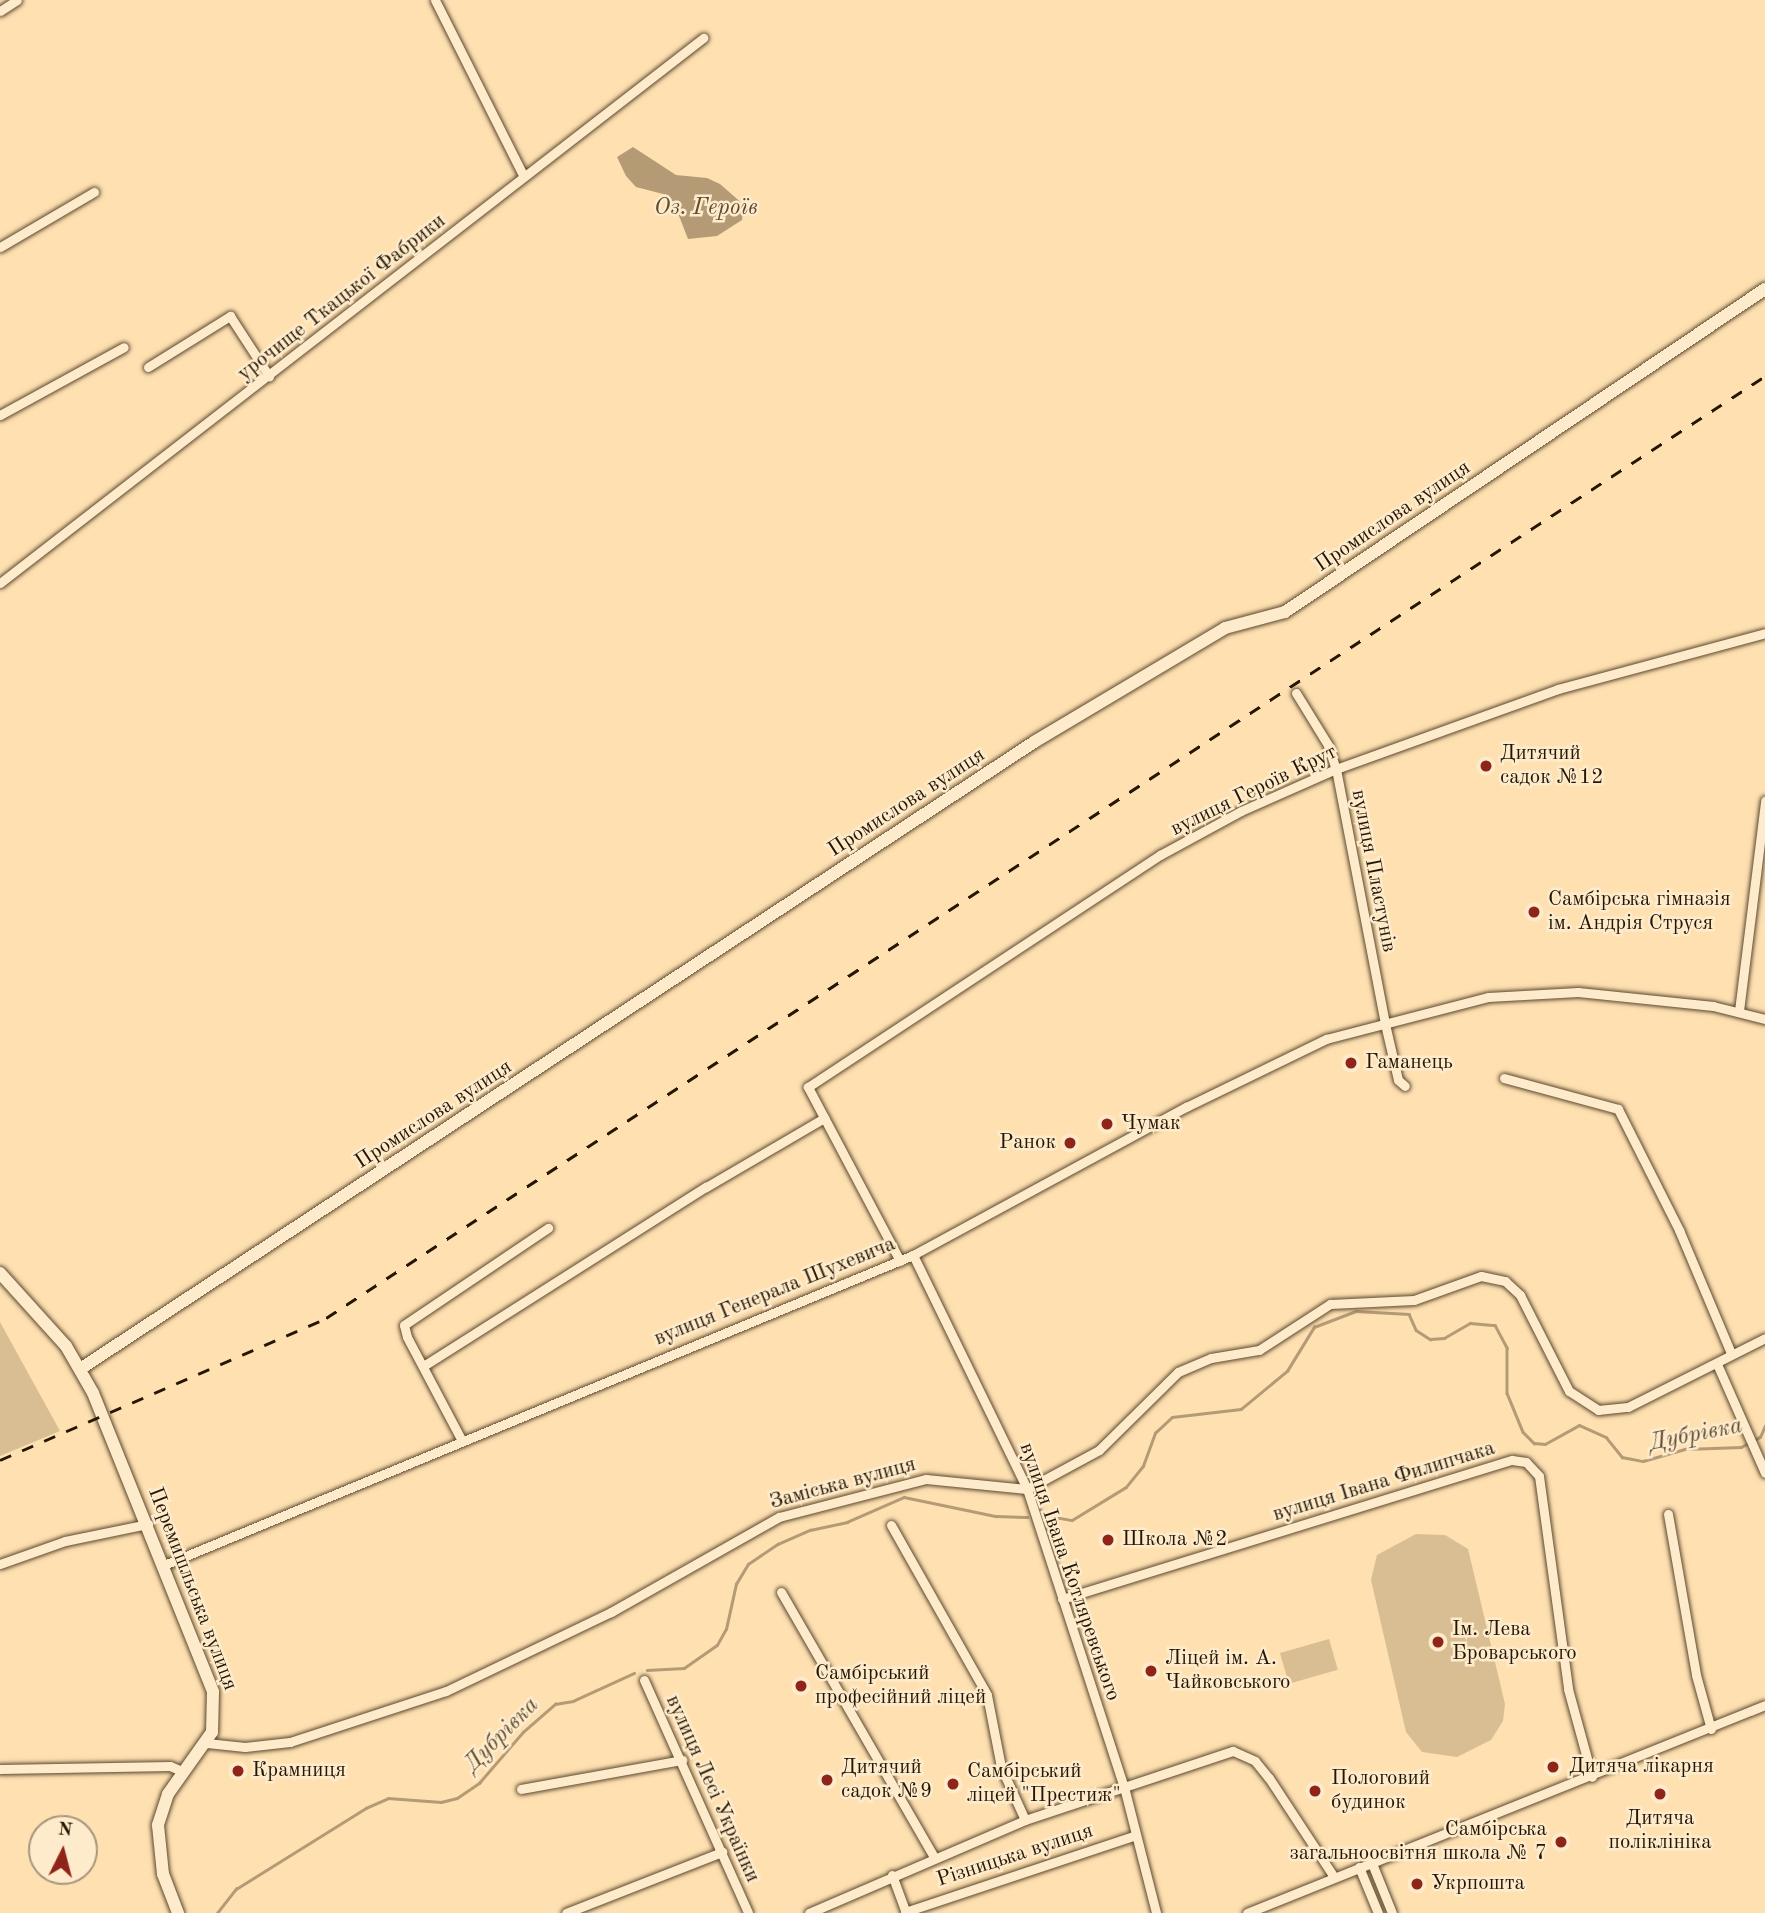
<!DOCTYPE html>
<meta charset="utf-8">
<style>
body{margin:0}
#map{position:relative;width:1765px;height:1913px;overflow:hidden;background:#fee0b1;font-family:"Old Standard TT",serif}
div>[style]{position:absolute}
[style*='--x']{left:calc(var(--x)*1px);top:calc(var(--y)*1px);width:calc(var(--w)*1px);rotate:calc(var(--a)*1deg)}
.green>*{inset:0;background:#d9be93;transform-origin:0 0}
.water>*{inset:0;background:#b49b76}
.stream>*{height:2.5px;margin:-1.25px;padding:0 1.25px;transform-origin:1.25px;border-radius:1.25px;background:#b49b76}
.roads{filter:drop-shadow(0 0 2px #5b482e) drop-shadow(0 0 2px #5b482e)}
.street>*{height:9px;margin:-4.5px;padding:0 4.5px;transform-origin:4.5px;border-radius:4.5px;background:#feebcc}
.secondary>*{height:12px;margin:-6px;padding:0 6px;transform-origin:6px;border-radius:6px;background:#feebcc}
.rail>*{height:2.5px;margin-top:-1.25px;transform-origin:0;background:repeating-linear-gradient(90deg,#251603 0 12px,transparent 0 24px)}
.dots>*{width:19px;height:19px;translate:-50% -50%;box-sizing:border-box;border:4px solid #feebcc;border-radius:50%}
span{translate:-50% -50%;white-space:nowrap;text-align:center;line-height:1.15;-webkit-text-stroke:5px #feebcc;paint-order:stroke}
.street-label{font-size:21px;color:#251603}
.poi-label{font-size:21px;color:#251603}
.left{translate:0 -50%;text-align:left}
.right{translate:-100% -50%;text-align:right}
.water-label{font-size:23px;color:#5e4b31;font-style:italic}
.north{position:absolute;left:28px;top:1815px;width:70px;height:70px;box-sizing:border-box;background:#feebcc;border:2px solid #a7967c;border-radius:50%;rotate:6deg;font-size:19px;font-weight:700;line-height:28px;text-align:center;color:#251603}
.north::after{content:'';display:block;margin:auto;width:24px;height:32px;background:#8f2418;clip-path:polygon(50% 0,100% 100%,50% 72%,0 100%)}
</style>
<div id="map">
<div class="green">
<div style="clip-path:polygon(0 1322px,60px 1431px,0 1456px)"></div>
<div style="clip-path:polygon(1416px 1534px,1445px 1535px,1468px 1549px,1505px 1704px,1503px 1721px,1491px 1740px,1457px 1757px,1422px 1752px,1406px 1732px,1371px 1580px,1377px 1555px)"></div>
<div style="left:1329px;top:1639px;width:32px;height:51px;rotate:74deg"></div>
</div>
<div class="water">
<div style="clip-path:polygon(633px 147px,676px 175px,707px 178px,720px 184px,744px 205px,742px 220px,717px 236px,688px 239px,674px 203px,667px 195px,636px 187px,626px 176px,617px 157px)"></div>
</div>
<div class="stream">
<div style="--x:1043;--y:1515;--w:29;--a:10"></div>
<div style="--x:1072;--y:1520;--w:63;--a:-31.4"></div>
<div style="--x:1126;--y:1487;--w:27;--a:-51"></div>
<div style="--x:1143;--y:1466;--w:35;--a:-70"></div>
<div style="--x:1155;--y:1433;--w:23;--a:-43"></div>
<div style="--x:1172;--y:1417;--w:69;--a:-6.6"></div>
<div style="--x:1241;--y:1409;--w:60;--a:-39.6"></div>
<div style="--x:1287;--y:1371;--w:52;--a:-58.5"></div>
<div style="--x:1314;--y:1327;--w:45;--a:-20.9"></div>
<div style="--x:1356;--y:1311;--w:53;--a:3.2"></div>
<div style="--x:1409;--y:1314;--w:17;--a:66"></div>
<div style="--x:1416;--y:1330;--w:17;--a:33"></div>
<div style="--x:1430;--y:1339;--w:14;--a:-4"></div>
<div style="--x:1444;--y:1338;--w:30;--a:-30"></div>
<div style="--x:1470;--y:1323;--w:25;--a:5"></div>
<div style="--x:1495;--y:1325;--w:26;--a:62"></div>
<div style="--x:1507;--y:1348;--w:45;--a:90"></div>
<div style="--x:1507;--y:1393;--w:42;--a:67.7"></div>
<div style="--x:1523;--y:1432;--w:16;--a:45"></div>
<div style="--x:1534;--y:1443;--w:11;--a:5"></div>
<div style="--x:1545;--y:1444;--w:39;--a:-29"></div>
<div style="--x:1579;--y:1425;--w:30;--a:24"></div>
<div style="--x:1606;--y:1437;--w:26;--a:51"></div>
<div style="--x:1622;--y:1457;--w:21;--a:11"></div>
<div style="--x:1643;--y:1461;--w:44;--a:-15.9"></div>
<div style="--x:1685;--y:1449;--w:56;--a:-2"></div>
<div style="--x:1741;--y:1447;--w:21;--a:-28"></div>
<div style="--x:1760;--y:1437;--w:12;--a:-66"></div>
<div style="--x:647;--y:1670;--w:37;--a:-3"></div>
<div style="--x:684;--y:1668;--w:40;--a:-34.9"></div>
<div style="--x:717;--y:1645;--w:18;--a:-61"></div>
<div style="--x:726;--y:1629;--w:46;--a:-77.5"></div>
<div style="--x:736;--y:1584;--w:23;--a:-59"></div>
<div style="--x:748;--y:1564;--w:36;--a:-34"></div>
<div style="--x:778;--y:1544;--w:35;--a:-24"></div>
<div style="--x:810;--y:1530;--w:38;--a:-12"></div>
<div style="--x:847;--y:1522;--w:62;--a:-23.7"></div>
<div style="--x:904;--y:1497;--w:94;--a:11.7"></div>
<div style="--x:996;--y:1516;--w:31;--a:2"></div>
<div style="--x:217;--y:1913;--w:31;--a:-52"></div>
<div style="--x:236;--y:1889;--w:153;--a:-31.9"></div>
<div style="--x:366;--y:1808;--w:24;--a:-24"></div>
<div style="--x:388;--y:1798;--w:53;--a:4.3"></div>
<div style="--x:441;--y:1802;--w:16;--a:-14"></div>
<div style="--x:457;--y:1798;--w:27;--a:-34"></div>
<div style="--x:479;--y:1783;--w:67;--a:-49.2"></div>
<div style="--x:523;--y:1732;--w:43;--a:-41.2"></div>
<div style="--x:555;--y:1704;--w:18;--a:-9"></div>
<div style="--x:573;--y:1701;--w:67;--a:-24.7"></div>
</div>
<div class="roads">
<div class="street">
<div style="--x:435;--y:0;--w:196;--a:63.3"></div>
<div style="--x:0;--y:11;--w:20;--a:-33"></div>
<div style="--x:0;--y:247;--w:109;--a:-30.3"></div>
<div style="--x:148;--y:367;--w:97;--a:-31.9"></div>
<div style="--x:230;--y:316;--w:72;--a:57"></div>
<div style="--x:0;--y:415;--w:141;--a:-28.7"></div>
<div style="--x:0;--y:583;--w:890;--a:-37.78"></div>
<div style="--x:1296;--y:693;--w:61;--a:58.4"></div>
<div style="--x:1328;--y:745;--w:25;--a:72"></div>
<div style="--x:1336;--y:769;--w:260;--a:79.1"></div>
<div style="--x:1385;--y:1024;--w:57;--a:76.9"></div>
<div style="--x:1398;--y:1080;--w:9;--a:41"></div>
<div style="--x:1739;--y:1011;--w:212;--a:-82.9"></div>
<div style="--x:1504;--y:1078;--w:118;--a:15.2"></div>
<div style="--x:1618;--y:1109;--w:136;--a:63.2"></div>
<div style="--x:1679;--y:1230;--w:134;--a:67.1"></div>
<div style="--x:913;--y:1255;--w:260;--a:64"></div>
<div style="--x:1027;--y:1489;--w:313;--a:72"></div>
<div style="--x:1124;--y:1787;--w:130;--a:75.7"></div>
<div style="--x:900;--y:1261;--w:197;--a:-117.9"></div>
<div style="--x:808;--y:1087;--w:422;--a:-33.4"></div>
<div style="--x:1160;--y:855;--w:92;--a:-28.5"></div>
<div style="--x:1241;--y:811;--w:104;--a:-23.9"></div>
<div style="--x:1336;--y:769;--w:236;--a:-19.8"></div>
<div style="--x:1558;--y:689;--w:214;--a:-15.1"></div>
<div style="--x:1717;--y:1364;--w:119;--a:66.2"></div>
<div style="--x:425;--y:1365;--w:333;--a:-32.4"></div>
<div style="--x:706;--y:1187;--w:137;--a:-30.3"></div>
<div style="--x:461;--y:1439;--w:115;--a:-117.9"></div>
<div style="--x:407;--y:1337;--w:12;--a:-104"></div>
<div style="--x:404;--y:1325;--w:174;--a:-34"></div>
<div style="--x:1668;--y:1514;--w:163;--a:80.1"></div>
<div style="--x:1696;--y:1675;--w:56;--a:74.5"></div>
<div style="--x:891;--y:1525;--w:195;--a:60.5"></div>
<div style="--x:987;--y:1695;--w:73;--a:79"></div>
<div style="--x:1001;--y:1767;--w:58;--a:65.6"></div>
<div style="--x:0;--y:1564;--w:69;--a:-19.5"></div>
<div style="--x:65;--y:1541;--w:85;--a:-11.6"></div>
<div style="--x:164;--y:1565;--w:811;--a:-22.48"></div>
<div style="--x:913;--y:1255;--w:311;--a:-28.5"></div>
<div style="--x:1186;--y:1107;--w:156;--a:-25.9"></div>
<div style="--x:1326;--y:1039;--w:167;--a:-14.5"></div>
<div style="--x:1488;--y:997;--w:90;--a:-3.2"></div>
<div style="--x:1578;--y:992;--w:136;--a:5.9"></div>
<div style="--x:1713;--y:1006;--w:54;--a:14"></div>
<div style="--x:781;--y:1592;--w:306;--a:60"></div>
<div style="--x:1062;--y:1599;--w:471;--a:-17.2"></div>
<div style="--x:1512;--y:1460;--w:14;--a:8"></div>
<div style="--x:1526;--y:1462;--w:19;--a:47"></div>
<div style="--x:1539;--y:1476;--w:215;--a:82.2"></div>
<div style="--x:1568;--y:1689;--w:91;--a:74.7"></div>
<div style="--x:644;--y:1680;--w:255;--a:65.9"></div>
<div style="--x:207;--y:1743;--w:38;--a:6"></div>
<div style="--x:245;--y:1747;--w:45;--a:-6.3"></div>
<div style="--x:290;--y:1742;--w:164;--a:-18.1"></div>
<div style="--x:446;--y:1691;--w:183;--a:-25.6"></div>
<div style="--x:611;--y:1612;--w:193;--a:-29.5"></div>
<div style="--x:779;--y:1517;--w:152;--a:-14.5"></div>
<div style="--x:926;--y:1479;--w:101;--a:5.7"></div>
<div style="--x:1027;--y:1489;--w:82;--a:-28.4"></div>
<div style="--x:1099;--y:1450;--w:111;--a:-44.6"></div>
<div style="--x:1178;--y:1372;--w:36;--a:-23"></div>
<div style="--x:1211;--y:1358;--w:49;--a:-9.5"></div>
<div style="--x:1259;--y:1350;--w:85;--a:-32.9"></div>
<div style="--x:1330;--y:1304;--w:84;--a:-2.7"></div>
<div style="--x:1414;--y:1300;--w:71;--a:-19.7"></div>
<div style="--x:1481;--y:1276;--w:25;--a:12"></div>
<div style="--x:1505;--y:1281;--w:21;--a:43"></div>
<div style="--x:1520;--y:1295;--w:108;--a:63"></div>
<div style="--x:1569;--y:1391;--w:35;--a:33"></div>
<div style="--x:1598;--y:1410;--w:30;--a:-6"></div>
<div style="--x:1628;--y:1407;--w:153;--a:-26.7"></div>
<div style="--x:0;--y:1769;--w:170;--a:-1"></div>
<div style="--x:170;--y:1766;--w:15;--a:23"></div>
<div style="--x:521;--y:1789;--w:164;--a:-10.2"></div>
<div style="--x:1371;--y:1861;--w:56;--a:68"></div>
<div style="--x:1359;--y:1867;--w:50;--a:67.6"></div>
<div style="--x:892;--y:1875;--w:40;--a:69.8"></div>
<div style="--x:905;--y:1912;--w:243;--a:-18.4"></div>
<div style="--x:566;--y:1913;--w:168;--a:-21.4"></div>
<div style="--x:809;--y:1913;--w:235;--a:-23.3"></div>
<div style="--x:1025;--y:1820;--w:219;--a:-18.4"></div>
<div style="--x:1233;--y:1751;--w:24;--a:24"></div>
<div style="--x:1255;--y:1761;--w:22;--a:51"></div>
<div style="--x:1269;--y:1778;--w:118;--a:56.7"></div>
<div style="--x:1247;--y:1913;--w:558;--a:-21.88"></div>
</div>
<div class="secondary">
<div style="--x:0;--y:1273;--w:98;--a:47.9"></div>
<div style="--x:66;--y:1346;--w:54;--a:60.1"></div>
<div style="--x:93;--y:1393;--w:322;--a:68.1"></div>
<div style="--x:213;--y:1692;--w:40;--a:91.4"></div>
<div style="--x:212;--y:1732;--w:76;--a:125.4"></div>
<div style="--x:168;--y:1794;--w:33;--a:108"></div>
<div style="--x:158;--y:1825;--w:49;--a:84.2"></div>
<div style="--x:163;--y:1874;--w:42;--a:69"></div>
<div style="--x:80;--y:1369;--w:1142;--a:-33.31"></div>
<div style="--x:1034;--y:742;--w:222;--a:-30.8"></div>
<div style="--x:1225;--y:628;--w:62;--a:-14.9"></div>
<div style="--x:1285;--y:612;--w:579;--a:-33.94"></div>
</div>
</div>
<div class="rail">
<div style="--x:0;--y:1460;--w:356;--a:-23.5"></div>
<div style="--x:326;--y:1318;--w:1720;--a:-33.21"></div>
</div>
<div class="dots">
<div style="left:1486px;top:766px;background:#8f2418"></div>
<div style="left:1534px;top:912px;background:#8f2418"></div>
<div style="left:1351px;top:1063px;background:#8f2418"></div>
<div style="left:1107px;top:1124px;background:#8f2418"></div>
<div style="left:1070px;top:1143px;background:#8f2418"></div>
<div style="left:1108px;top:1540px;background:#8f2418"></div>
<div style="left:1438px;top:1642px;background:#8f2418"></div>
<div style="left:1151px;top:1671px;background:#8f2418"></div>
<div style="left:801px;top:1686px;background:#8f2418"></div>
<div style="left:1553px;top:1767px;background:#8f2418"></div>
<div style="left:238px;top:1771px;background:#8f2418"></div>
<div style="left:827px;top:1780px;background:#8f2418"></div>
<div style="left:953px;top:1784px;background:#8f2418"></div>
<div style="left:1315px;top:1791px;background:#8f2418"></div>
<div style="left:1660px;top:1794px;background:#8f2418"></div>
<div style="left:1561px;top:1842px;background:#8f2418"></div>
<div style="left:1417px;top:1884px;background:#8f2418"></div>
</div>
<div class="street-label">
<span style="left:342px;top:298px;rotate:-38deg">урочище Ткацької Фабрики</span>
<span style="left:1393px;top:517px;rotate:-34deg">Промислова вулиця</span>
<span style="left:1254px;top:791px;rotate:-26deg">вулиця Героїв Крут</span>
<span style="left:907px;top:803px;rotate:-33deg">Промислова вулиця</span>
<span style="left:1373px;top:871px;rotate:79deg">вулиця Пластунів</span>
<span style="left:434px;top:1115px;rotate:-33deg">Промислова вулиця</span>
<span style="left:775px;top:1292px;rotate:-22deg">вулиця Генерала Шухевича</span>
<span style="left:1384px;top:1482px;rotate:-17deg">вулиця Івана Филипчака</span>
<span style="left:843px;top:1484px;rotate:-15deg">Заміська вулиця</span>
<span style="left:1069px;top:1572px;rotate:71deg">вулиця Івана Котляревського</span>
<span style="left:192px;top:1589px;rotate:69deg">Перемишльська вулиця</span>
<span style="left:712px;top:1789px;rotate:66deg">вулиця Лесі Українки</span>
<span style="left:1015px;top:1856px;rotate:-18deg">Різницька вулиця</span>
</div>
<div class="poi-label">
<span class="left" style="left:1500px;top:766px">Дитячий<br>садок №12</span>
<span class="left" style="left:1548px;top:912px">Самбірська гімназія<br>ім. Андрія Струся</span>
<span class="left" style="left:1365px;top:1063px">Гаманець</span>
<span class="left" style="left:1121px;top:1124px">Чумак</span>
<span class="right" style="left:1056px;top:1143px">Ранок</span>
<span class="left" style="left:1122px;top:1540px">Школа №2</span>
<span class="left" style="left:1452px;top:1642px">Ім. Лева<br>Броварського</span>
<span class="left" style="left:1165px;top:1671px">Ліцей ім. А.<br>Чайковського</span>
<span class="left" style="left:815px;top:1686px">Самбірський<br>професійний ліцей</span>
<span class="left" style="left:1569px;top:1767px">Дитяча лікарня</span>
<span class="left" style="left:841px;top:1780px">Дитячий<br>садок №9</span>
<span class="left" style="left:252px;top:1771px">Крамниця</span>
<span class="left" style="left:967px;top:1784px">Самбірський<br>ліцей "Престиж"</span>
<span class="left" style="left:1331px;top:1791px">Пологовий<br>будинок</span>
<span style="left:1660px;top:1831px">Дитяча<br>поліклініка</span>
<span class="right" style="left:1547px;top:1842px">Самбірська<br>загальноосвітня школа № 7</span>
<span class="left" style="left:1431px;top:1884px">Укрпошта</span>
</div>
<div class="water-label">
<span style="left:706px;top:208px">Оз. Героїв</span>
<span style="left:1696px;top:1435px;rotate:-11deg">Дубрівка</span>
<span style="left:502px;top:1735px;rotate:-45deg">Дубрівка</span>
</div>
<div class="north">N</div>
</div>
